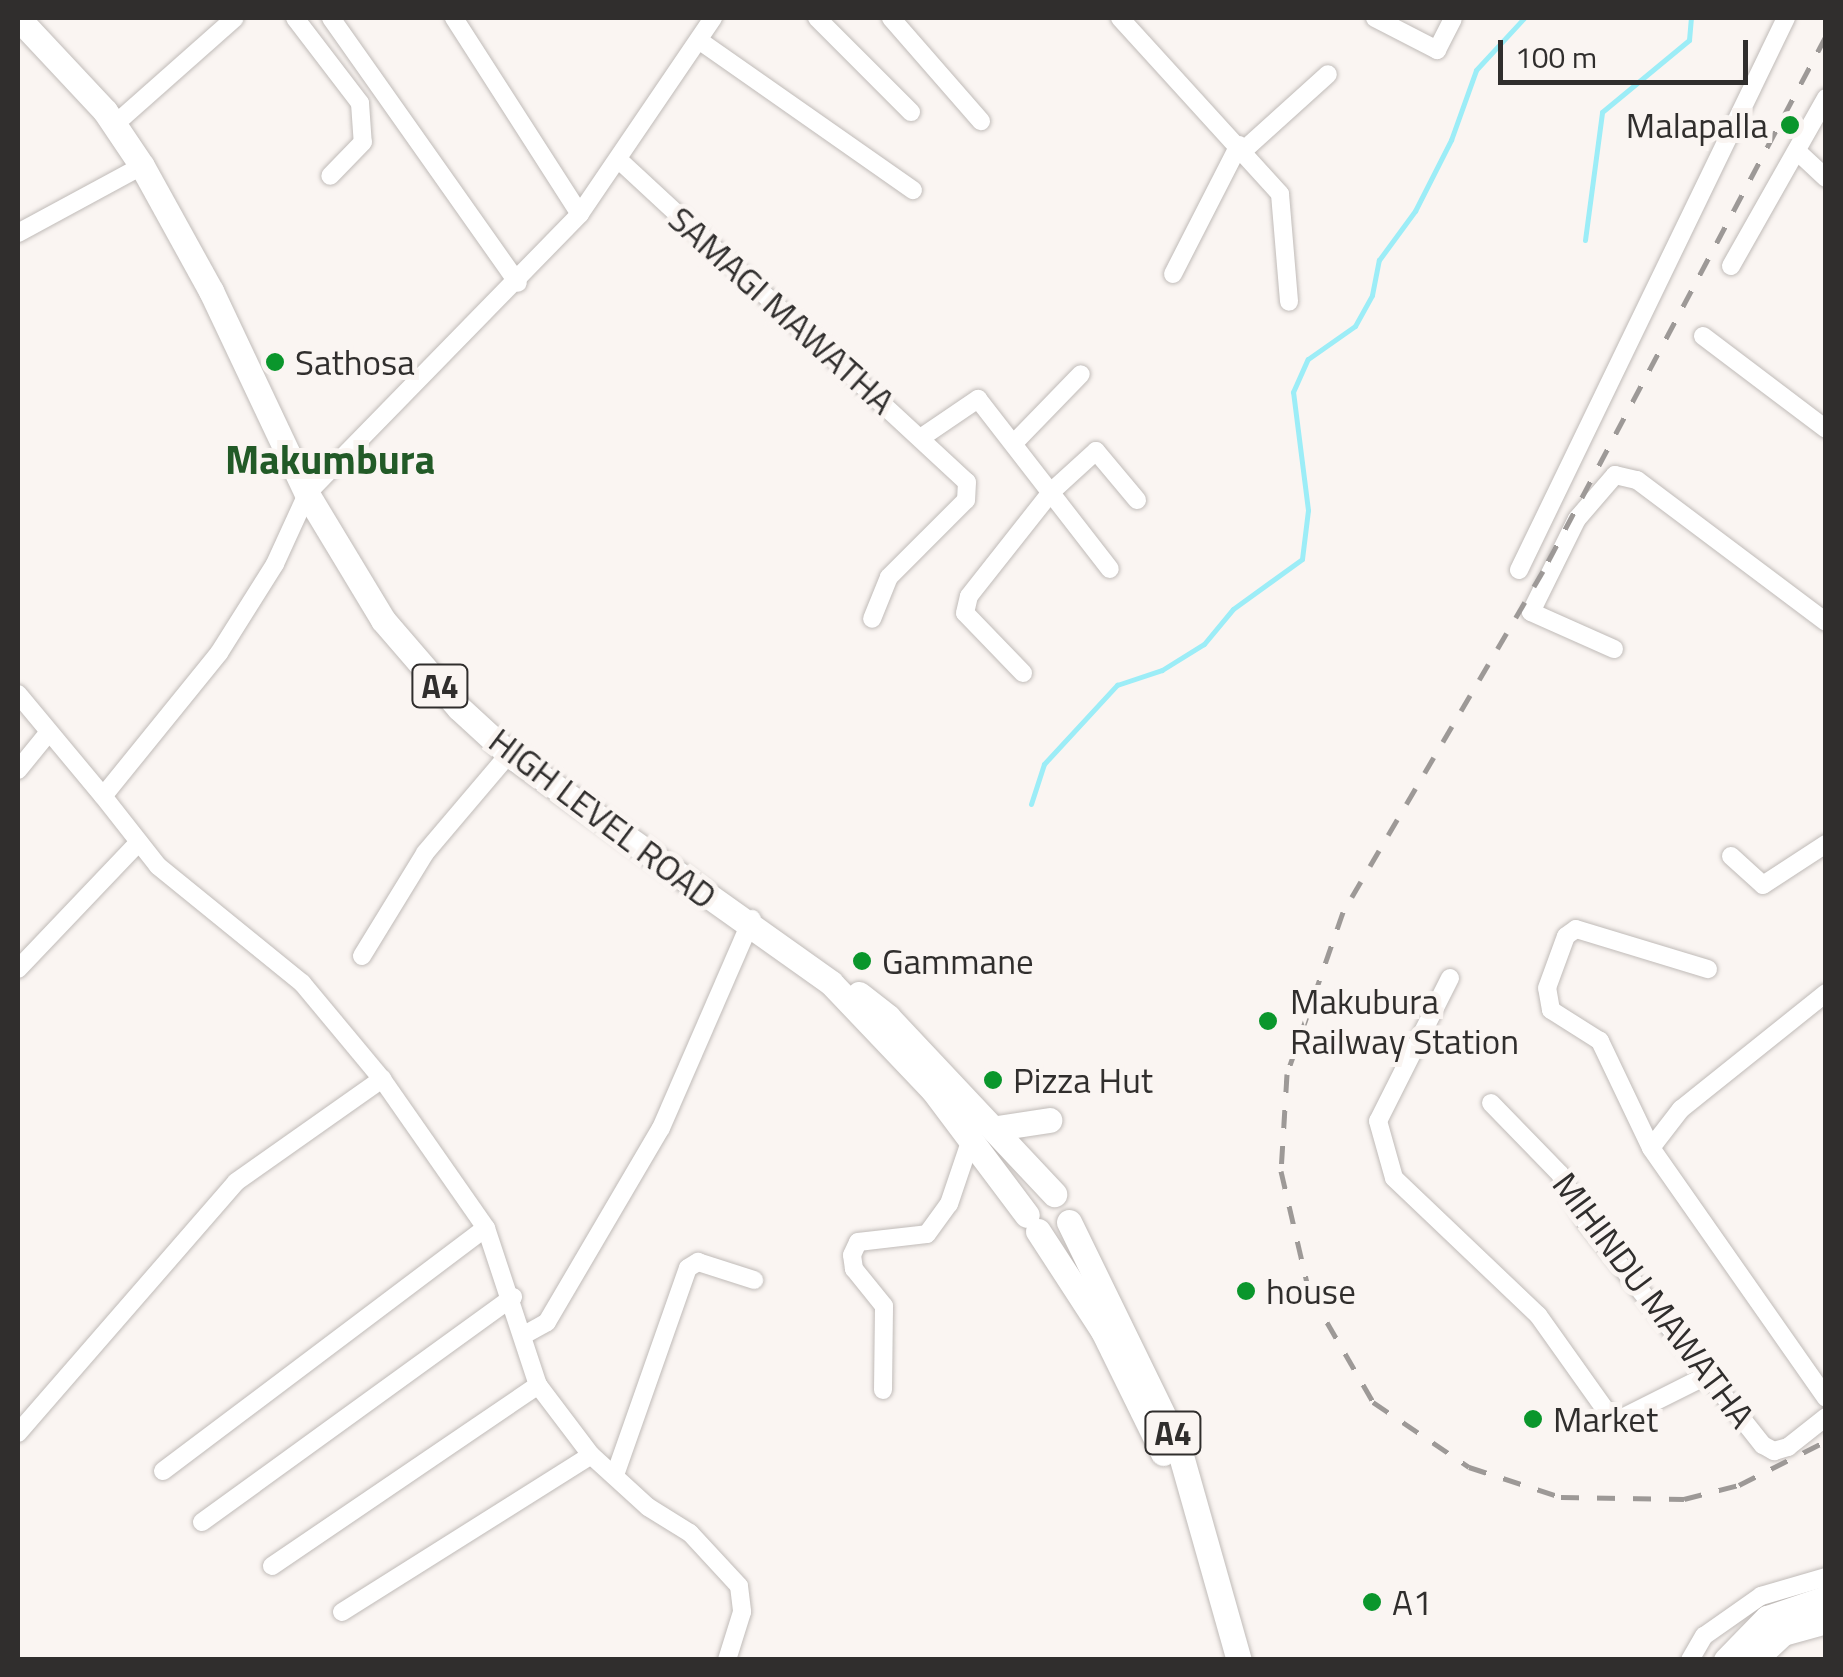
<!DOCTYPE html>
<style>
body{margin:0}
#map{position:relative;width:1843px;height:1677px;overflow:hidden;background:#faf5f2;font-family:"Titillium Web",sans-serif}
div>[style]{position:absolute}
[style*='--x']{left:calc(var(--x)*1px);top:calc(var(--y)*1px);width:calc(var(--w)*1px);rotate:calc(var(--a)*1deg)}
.stream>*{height:5px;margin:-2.5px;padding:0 2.5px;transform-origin:2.5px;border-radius:2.5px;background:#9cedf7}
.roads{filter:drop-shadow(0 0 2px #c0bbb8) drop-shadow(0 0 2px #c0bbb8)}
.minor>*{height:18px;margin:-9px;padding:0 9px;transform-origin:9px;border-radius:9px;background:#fff}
.highway>*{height:25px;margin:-12.5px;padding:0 12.5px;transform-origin:12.5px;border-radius:12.5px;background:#fff}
.rail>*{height:5px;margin-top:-2.5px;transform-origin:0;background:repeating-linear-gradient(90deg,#9d9997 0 18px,transparent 0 36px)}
.dots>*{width:28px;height:28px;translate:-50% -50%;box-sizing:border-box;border:5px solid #faf5f2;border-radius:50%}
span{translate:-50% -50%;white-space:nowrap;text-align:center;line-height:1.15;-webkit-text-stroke:10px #faf5f2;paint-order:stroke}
.shield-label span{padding:2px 8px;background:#faf5f2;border:2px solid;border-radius:8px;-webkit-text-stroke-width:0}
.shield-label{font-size:32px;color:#302e2d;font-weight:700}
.poi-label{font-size:35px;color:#302e2d}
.right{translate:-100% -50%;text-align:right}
.left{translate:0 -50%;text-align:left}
.street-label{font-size:35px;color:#302e2d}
.quarter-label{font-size:40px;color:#225a27;font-weight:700}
.frame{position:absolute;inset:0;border:20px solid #302e2d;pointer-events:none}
.scale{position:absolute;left:1498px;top:40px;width:250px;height:45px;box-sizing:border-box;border:5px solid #302e2d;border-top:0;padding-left:12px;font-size:30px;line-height:35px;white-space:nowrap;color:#302e2d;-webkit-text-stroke:8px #faf5f2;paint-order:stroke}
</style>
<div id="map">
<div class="stream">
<div style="--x:1585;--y:240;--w:129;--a:-82.4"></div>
<div style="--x:1602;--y:112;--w:113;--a:-39.6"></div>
<div style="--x:1689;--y:40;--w:22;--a:-85"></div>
<div style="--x:1031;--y:804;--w:42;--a:-72"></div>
<div style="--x:1044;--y:764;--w:108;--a:-47.3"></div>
<div style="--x:1117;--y:685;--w:47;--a:-18.4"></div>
<div style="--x:1162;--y:670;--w:49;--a:-31.8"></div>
<div style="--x:1204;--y:644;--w:45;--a:-50.4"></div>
<div style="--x:1233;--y:609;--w:85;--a:-35.9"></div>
<div style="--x:1302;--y:559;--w:49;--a:-83"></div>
<div style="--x:1308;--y:510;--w:119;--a:-97.2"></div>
<div style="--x:1293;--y:392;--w:36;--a:-66"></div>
<div style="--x:1308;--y:359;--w:57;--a:-35.1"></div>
<div style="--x:1355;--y:326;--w:35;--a:-61"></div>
<div style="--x:1372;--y:295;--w:36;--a:-79"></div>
<div style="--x:1379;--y:260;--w:61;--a:-53.7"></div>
<div style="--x:1415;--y:211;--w:80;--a:-63.1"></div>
<div style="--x:1451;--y:140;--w:74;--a:-70.3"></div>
<div style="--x:1476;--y:70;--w:71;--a:-47.3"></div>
</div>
<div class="roads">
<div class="minor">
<div style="--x:295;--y:18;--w:107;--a:52.6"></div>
<div style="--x:360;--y:103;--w:39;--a:86"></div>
<div style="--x:363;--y:142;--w:47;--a:134.1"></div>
<div style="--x:331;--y:18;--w:324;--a:54.8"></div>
<div style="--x:454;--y:18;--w:233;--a:57.3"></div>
<div style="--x:713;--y:18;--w:237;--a:124.2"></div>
<div style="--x:580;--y:214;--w:391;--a:134.3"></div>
<div style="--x:307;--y:494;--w:77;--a:114.6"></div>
<div style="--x:275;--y:564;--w:105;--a:122.2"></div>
<div style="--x:219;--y:653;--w:184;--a:129"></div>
<div style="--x:103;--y:796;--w:89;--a:51.8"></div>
<div style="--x:158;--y:866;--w:186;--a:39.1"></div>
<div style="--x:302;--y:983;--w:125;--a:50.2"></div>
<div style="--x:382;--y:1079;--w:182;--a:55.1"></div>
<div style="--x:486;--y:1228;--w:165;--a:71.7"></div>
<div style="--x:538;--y:1385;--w:88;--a:52.9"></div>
<div style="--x:591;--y:1455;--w:77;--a:42.4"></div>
<div style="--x:648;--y:1507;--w:49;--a:31.8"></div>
<div style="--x:690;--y:1533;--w:72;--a:47.2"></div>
<div style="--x:739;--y:1586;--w:26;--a:83"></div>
<div style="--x:742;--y:1612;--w:50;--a:107.4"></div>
<div style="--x:817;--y:18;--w:133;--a:45"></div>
<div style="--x:891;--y:18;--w:137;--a:48.9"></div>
<div style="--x:1120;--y:18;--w:238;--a:47.7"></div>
<div style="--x:1280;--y:194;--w:108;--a:85.2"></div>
<div style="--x:1375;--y:18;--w:70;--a:27.3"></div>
<div style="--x:1437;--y:50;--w:35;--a:-63"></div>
<div style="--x:700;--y:41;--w:260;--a:35"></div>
<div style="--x:123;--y:117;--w:149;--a:-41.5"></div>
<div style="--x:1244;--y:150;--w:113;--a:-42.1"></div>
<div style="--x:1798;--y:152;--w:38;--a:43"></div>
<div style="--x:619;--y:160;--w:474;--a:42.8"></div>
<div style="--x:967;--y:482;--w:18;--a:93"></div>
<div style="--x:966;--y:500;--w:109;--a:135"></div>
<div style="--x:889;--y:577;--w:45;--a:112"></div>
<div style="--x:18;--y:233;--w:141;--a:-28.4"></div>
<div style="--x:1731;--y:266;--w:193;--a:-60.5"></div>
<div style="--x:1173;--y:274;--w:145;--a:-62.9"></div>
<div style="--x:1703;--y:336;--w:154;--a:37.1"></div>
<div style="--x:922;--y:437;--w:68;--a:-34.2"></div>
<div style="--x:978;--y:399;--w:215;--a:52.2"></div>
<div style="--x:1016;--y:441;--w:93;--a:-45.9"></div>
<div style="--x:1519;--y:570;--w:613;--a:-64.19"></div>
<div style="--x:1614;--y:649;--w:91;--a:-156"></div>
<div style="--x:1531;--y:612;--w:104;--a:-63.7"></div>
<div style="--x:1577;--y:519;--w:58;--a:-49.2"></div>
<div style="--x:1615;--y:475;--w:23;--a:13"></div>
<div style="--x:1637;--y:480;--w:236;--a:36.9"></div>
<div style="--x:1023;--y:673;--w:83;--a:-134"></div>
<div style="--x:965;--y:613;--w:17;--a:-77"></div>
<div style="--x:969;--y:596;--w:132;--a:-51.7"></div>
<div style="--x:1051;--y:492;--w:61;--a:-42.3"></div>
<div style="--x:1096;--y:451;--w:64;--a:50.1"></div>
<div style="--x:18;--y:694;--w:133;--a:50.2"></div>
<div style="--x:18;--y:770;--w:49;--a:-50.8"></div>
<div style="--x:1731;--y:856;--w:43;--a:42.2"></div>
<div style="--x:1763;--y:885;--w:75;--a:-33.1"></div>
<div style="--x:362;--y:956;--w:121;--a:-58.5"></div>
<div style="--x:425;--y:853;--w:130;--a:-49.7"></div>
<div style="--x:18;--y:969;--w:175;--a:-46.4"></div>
<div style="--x:1450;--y:978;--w:160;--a:116.7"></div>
<div style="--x:1378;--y:1121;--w:59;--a:74.3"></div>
<div style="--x:1394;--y:1178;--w:199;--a:43.6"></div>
<div style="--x:1538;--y:1315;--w:123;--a:54.6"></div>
<div style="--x:1609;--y:1415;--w:12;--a:20"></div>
<div style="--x:1620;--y:1419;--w:98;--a:-26.6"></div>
<div style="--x:1826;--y:993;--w:186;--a:141.3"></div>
<div style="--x:1681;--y:1109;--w:49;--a:127.6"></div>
<div style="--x:1651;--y:1148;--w:305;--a:55"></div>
<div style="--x:1491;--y:1103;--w:99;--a:45.8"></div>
<div style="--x:1560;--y:1174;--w:55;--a:61.6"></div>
<div style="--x:1586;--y:1222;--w:285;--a:51.6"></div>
<div style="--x:1763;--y:1445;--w:13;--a:29"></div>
<div style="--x:1774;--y:1451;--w:15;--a:-16"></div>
<div style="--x:1788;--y:1447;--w:48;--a:-38.3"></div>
<div style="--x:1651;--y:1148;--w:119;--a:-115.5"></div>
<div style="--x:1600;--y:1041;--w:58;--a:-147.7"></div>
<div style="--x:1551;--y:1010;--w:22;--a:-100"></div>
<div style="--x:1547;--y:988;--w:55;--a:-69.9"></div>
<div style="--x:1566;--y:936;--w:12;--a:-35"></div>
<div style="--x:1576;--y:929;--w:138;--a:16.9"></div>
<div style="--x:524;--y:1335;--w:26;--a:-29"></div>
<div style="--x:547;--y:1322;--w:225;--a:-59.6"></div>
<div style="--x:661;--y:1128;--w:228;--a:-66.5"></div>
<div style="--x:883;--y:1390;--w:84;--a:-89.3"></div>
<div style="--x:884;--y:1306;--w:48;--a:-129"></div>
<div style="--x:854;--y:1269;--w:14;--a:-98"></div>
<div style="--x:852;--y:1255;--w:14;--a:-65"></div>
<div style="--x:858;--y:1242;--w:69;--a:-6.6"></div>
<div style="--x:927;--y:1234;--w:37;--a:-54"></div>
<div style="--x:949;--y:1204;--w:69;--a:-71.3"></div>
<div style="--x:18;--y:1433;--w:332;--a:-49"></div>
<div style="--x:236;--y:1182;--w:179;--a:-35.2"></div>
<div style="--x:163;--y:1471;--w:404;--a:-37"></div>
<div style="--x:615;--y:1475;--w:219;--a:-70.6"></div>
<div style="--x:688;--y:1268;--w:12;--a:-31"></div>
<div style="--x:698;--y:1262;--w:59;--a:17.8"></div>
<div style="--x:202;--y:1522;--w:384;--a:-35.9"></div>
<div style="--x:272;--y:1566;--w:322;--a:-34.2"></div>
<div style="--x:342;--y:1612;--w:294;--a:-32.2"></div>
<div style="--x:1690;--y:1660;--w:28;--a:-60"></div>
<div style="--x:1704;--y:1636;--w:70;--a:-35.1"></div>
<div style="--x:1761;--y:1596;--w:68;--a:-16.3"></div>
</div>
<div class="highway">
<div style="--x:18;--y:18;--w:127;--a:46.9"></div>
<div style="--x:105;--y:111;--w:66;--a:56.1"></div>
<div style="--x:142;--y:166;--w:143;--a:61.1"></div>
<div style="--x:211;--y:291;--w:225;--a:64.7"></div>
<div style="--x:307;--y:494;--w:147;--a:58.9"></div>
<div style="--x:383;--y:620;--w:116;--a:49.2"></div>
<div style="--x:459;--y:708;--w:68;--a:42.6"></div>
<div style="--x:509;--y:754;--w:395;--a:35.4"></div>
<div style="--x:831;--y:983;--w:148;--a:46.4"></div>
<div style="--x:933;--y:1090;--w:156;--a:53.1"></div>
<div style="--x:859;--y:994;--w:37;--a:38"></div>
<div style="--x:888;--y:1017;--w:243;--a:46.8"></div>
<div style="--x:997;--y:1128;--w:53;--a:-8.7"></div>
<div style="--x:1069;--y:1222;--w:248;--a:64"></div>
<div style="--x:1178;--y:1445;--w:223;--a:74.2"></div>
<div style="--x:1038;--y:1231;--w:119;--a:57"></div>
<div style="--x:1103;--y:1331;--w:136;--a:63.8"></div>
<div style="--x:1726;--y:1660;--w:59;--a:-45.7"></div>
<div style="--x:1767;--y:1618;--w:62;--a:-18.7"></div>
<div style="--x:1754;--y:1660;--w:40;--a:-43"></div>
<div style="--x:1783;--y:1633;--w:45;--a:-15.6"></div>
</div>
</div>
<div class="rail">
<div style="--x:1826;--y:36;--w:605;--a:117.88"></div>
<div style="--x:1543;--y:571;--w:395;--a:120.4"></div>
<div style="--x:1343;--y:912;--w:171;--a:109.1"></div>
<div style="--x:1287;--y:1074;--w:97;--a:93.5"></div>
<div style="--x:1281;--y:1171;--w:123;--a:76.9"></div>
<div style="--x:1309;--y:1291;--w:128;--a:60"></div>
<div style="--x:1373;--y:1402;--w:116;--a:34.1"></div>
<div style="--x:1469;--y:1467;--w:97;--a:18.1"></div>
<div style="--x:1561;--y:1497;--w:123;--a:0.9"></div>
<div style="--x:1684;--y:1499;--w:57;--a:-14.3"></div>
<div style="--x:1739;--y:1485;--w:97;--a:-26.8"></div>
</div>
<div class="dots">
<div style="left:1790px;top:125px;background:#0a962c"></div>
<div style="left:275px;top:362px;background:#0a962c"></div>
<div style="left:862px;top:961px;background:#0a962c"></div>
<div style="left:1268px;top:1021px;background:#0a962c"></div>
<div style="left:993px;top:1080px;background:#0a962c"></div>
<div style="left:1246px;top:1291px;background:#0a962c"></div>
<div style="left:1533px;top:1419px;background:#0a962c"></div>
<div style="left:1372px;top:1602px;background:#0a962c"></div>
</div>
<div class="shield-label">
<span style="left:440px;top:686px">A4</span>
<span style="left:1173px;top:1433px">A4</span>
</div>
<div class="poi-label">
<span class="right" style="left:1768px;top:125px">Malapalla</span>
<span class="left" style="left:295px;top:362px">Sathosa</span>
<span class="left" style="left:882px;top:961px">Gammane</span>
<span class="left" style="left:1290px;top:1021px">Makubura<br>Railway Station</span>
<span class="left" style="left:1013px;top:1080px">Pizza Hut</span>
<span class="left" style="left:1266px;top:1291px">house</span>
<span class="left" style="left:1553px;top:1419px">Market</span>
<span class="left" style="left:1392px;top:1602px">A1</span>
</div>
<div class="street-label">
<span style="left:782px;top:310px;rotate:42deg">SAMAGI MAWATHA</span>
<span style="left:603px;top:818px;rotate:37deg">HIGH LEVEL ROAD</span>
<span style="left:1654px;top:1300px;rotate:53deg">MIHINDU MAWATHA</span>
</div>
<div class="quarter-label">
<span style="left:330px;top:460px">Makumbura</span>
</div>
<div class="frame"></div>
<div class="scale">100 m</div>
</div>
